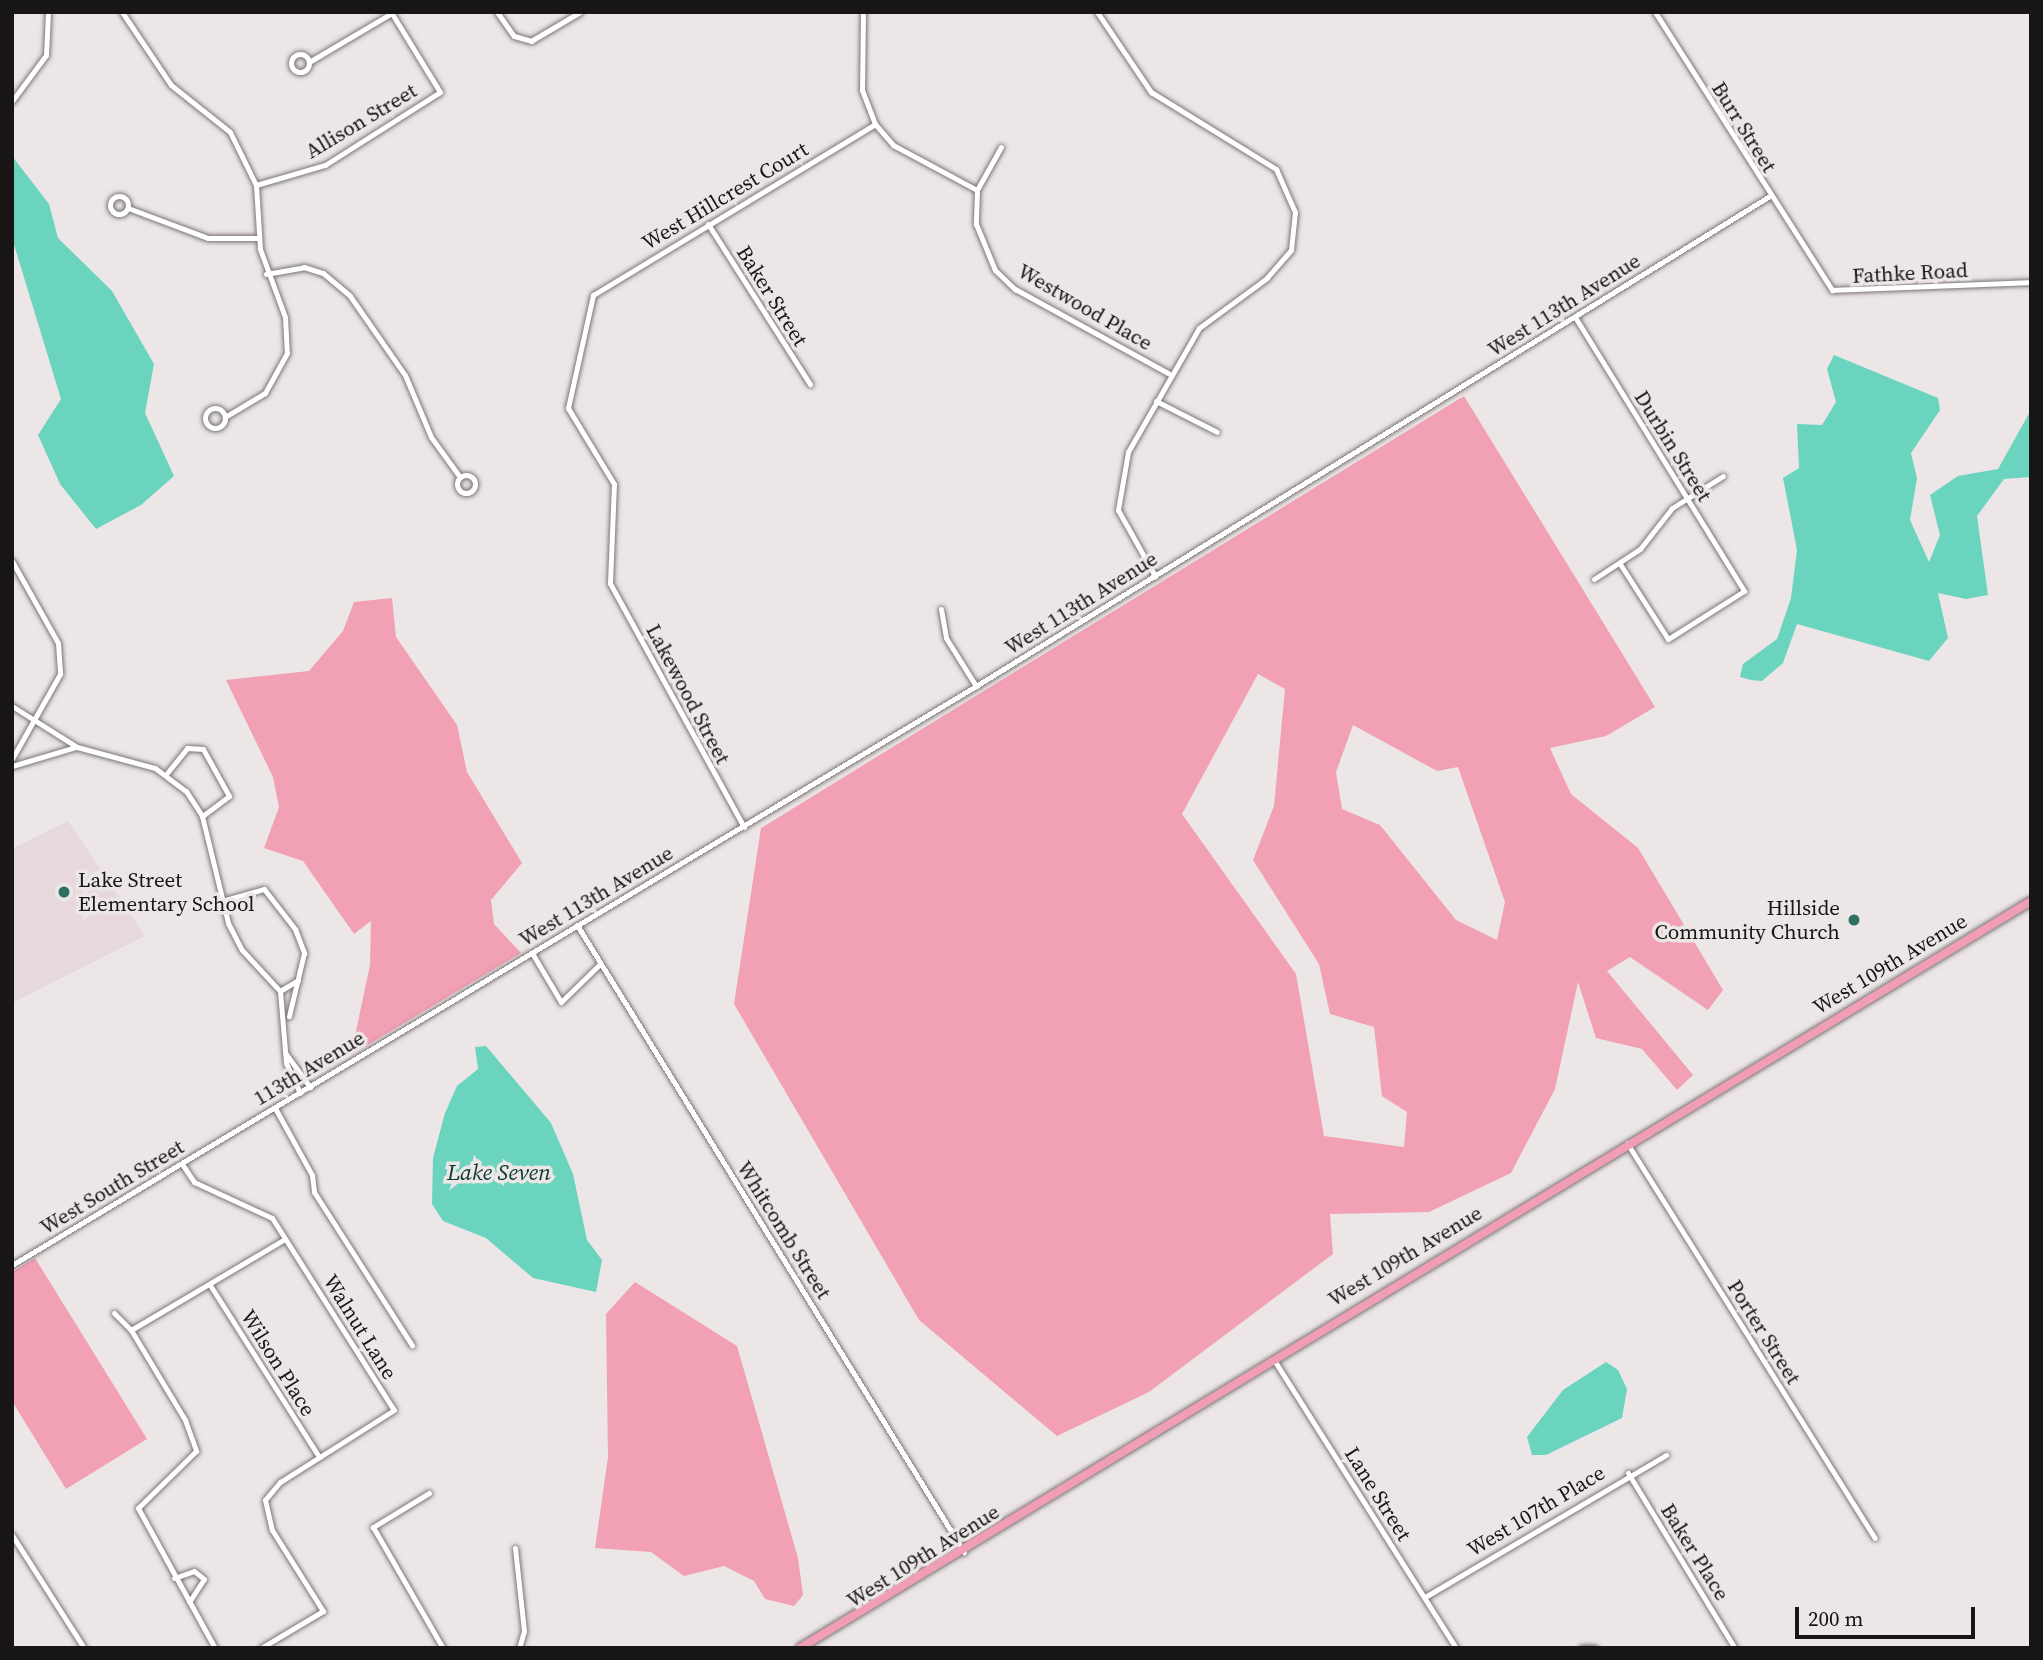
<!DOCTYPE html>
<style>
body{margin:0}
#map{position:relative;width:2043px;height:1660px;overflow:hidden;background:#ece6e7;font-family:"Source Serif 4",serif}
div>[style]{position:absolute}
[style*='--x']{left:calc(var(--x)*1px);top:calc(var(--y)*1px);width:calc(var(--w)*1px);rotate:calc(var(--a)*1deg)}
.built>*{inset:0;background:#e7d8db}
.green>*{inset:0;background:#f2a0b3}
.water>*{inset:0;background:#6ad4be}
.roads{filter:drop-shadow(0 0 2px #7c7677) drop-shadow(0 0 2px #7c7677)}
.street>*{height:5px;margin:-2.5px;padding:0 2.5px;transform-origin:2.5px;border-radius:2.5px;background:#fff}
.street>.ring{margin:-2.5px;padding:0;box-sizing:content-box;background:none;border:5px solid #fff;border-radius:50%}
.primary>*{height:8px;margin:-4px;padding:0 4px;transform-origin:4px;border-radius:4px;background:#f09eb6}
.dots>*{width:19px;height:19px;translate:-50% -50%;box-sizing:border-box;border:4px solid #ece6e7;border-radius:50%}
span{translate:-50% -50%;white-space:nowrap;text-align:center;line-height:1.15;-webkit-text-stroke:7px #ece6e7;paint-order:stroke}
.street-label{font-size:21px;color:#171516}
.poi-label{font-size:21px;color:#171516}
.left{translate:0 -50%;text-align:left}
.right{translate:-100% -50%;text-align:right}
.water-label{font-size:23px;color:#063a31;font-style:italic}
.frame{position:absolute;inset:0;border:14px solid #171516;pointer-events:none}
.scale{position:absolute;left:1795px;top:1607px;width:180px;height:32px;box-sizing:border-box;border:4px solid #171516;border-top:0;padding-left:9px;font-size:21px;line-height:24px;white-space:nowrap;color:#171516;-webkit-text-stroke:5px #ece6e7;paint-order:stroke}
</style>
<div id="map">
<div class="built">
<div style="clip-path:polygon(68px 821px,145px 936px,12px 1003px,12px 849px)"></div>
</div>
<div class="green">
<div style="clip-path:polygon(evenodd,1464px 396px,1655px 707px,1606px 736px,1550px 748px,1571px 794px,1638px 848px,1723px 990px,1708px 1010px,1630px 957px,1607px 971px,1693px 1075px,1677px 1090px,1642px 1049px,1596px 1038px,1578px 982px,1555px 1089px,1511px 1173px,1429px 1212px,1330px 1214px,1333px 1254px,1149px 1392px,1057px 1436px,919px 1320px,734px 1004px,761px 828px,1464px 396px,1258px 674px,1285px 689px,1274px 806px,1253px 860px,1319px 964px,1330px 1014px,1374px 1027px,1382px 1096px,1407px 1112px,1404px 1147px,1324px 1136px,1296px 974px,1182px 814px,1258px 674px,1464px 396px,1353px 725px,1437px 771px,1458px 767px,1505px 902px,1497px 940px,1456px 920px,1380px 825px,1342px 809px,1336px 772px,1353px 725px)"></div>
<div style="clip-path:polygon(392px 598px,396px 637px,457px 725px,467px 772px,522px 863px,491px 900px,494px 924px,521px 953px,351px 1055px,370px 965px,371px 921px,354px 934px,303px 861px,264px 848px,279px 807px,273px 777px,226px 680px,309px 671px,343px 631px,354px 602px)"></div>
<div style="clip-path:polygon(35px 1258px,147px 1439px,66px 1489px,12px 1401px,12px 1272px)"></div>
<div style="clip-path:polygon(635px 1282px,737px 1346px,798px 1558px,803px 1595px,794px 1606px,765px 1599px,754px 1581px,724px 1566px,684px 1576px,651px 1552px,595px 1548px,608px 1457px,606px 1314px)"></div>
</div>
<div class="water">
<div style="clip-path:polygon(12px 156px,49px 204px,58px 238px,112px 291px,154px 364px,145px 413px,174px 476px,141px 505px,96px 529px,60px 484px,38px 435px,61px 399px,12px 238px)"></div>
<div style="clip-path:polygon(1834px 355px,1938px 398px,1940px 410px,1911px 453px,1917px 478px,1910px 520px,1929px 562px,1940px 535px,1930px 495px,1958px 476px,1998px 469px,2031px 410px,2031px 477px,2004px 479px,1977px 516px,1988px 595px,1966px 599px,1938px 593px,1948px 638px,1929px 661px,1797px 624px,1783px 663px,1762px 681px,1751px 680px,1740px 677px,1743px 664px,1777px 639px,1791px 598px,1797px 550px,1783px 478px,1799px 468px,1797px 424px,1822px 425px,1836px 402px,1827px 369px)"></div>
<div style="clip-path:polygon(486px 1046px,551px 1123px,573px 1174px,587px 1240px,602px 1260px,596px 1292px,533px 1278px,486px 1238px,443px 1221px,432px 1204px,433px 1158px,445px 1113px,457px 1086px,478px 1069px,475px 1047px)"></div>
<div style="clip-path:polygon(1606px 1362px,1618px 1370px,1627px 1389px,1622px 1418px,1546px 1455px,1532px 1455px,1527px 1437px,1563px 1390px)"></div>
</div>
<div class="roads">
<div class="street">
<div style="--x:122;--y:12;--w:88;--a:56.1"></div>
<div style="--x:171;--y:85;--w:75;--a:38.5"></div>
<div style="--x:230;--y:132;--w:59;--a:63.9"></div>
<div style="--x:256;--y:185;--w:64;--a:86.4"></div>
<div style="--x:260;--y:249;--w:72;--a:69.8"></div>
<div style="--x:285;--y:317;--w:36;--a:87"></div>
<div style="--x:287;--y:353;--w:46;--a:118.8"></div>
<div style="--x:265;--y:393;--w:47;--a:149"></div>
<div style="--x:497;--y:12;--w:29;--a:55"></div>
<div style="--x:514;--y:36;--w:18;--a:16"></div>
<div style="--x:531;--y:41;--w:57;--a:-30.6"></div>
<div style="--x:863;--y:12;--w:78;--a:90.7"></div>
<div style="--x:862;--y:90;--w:36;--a:69"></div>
<div style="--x:875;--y:124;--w:28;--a:49"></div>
<div style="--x:893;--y:145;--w:95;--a:28.2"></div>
<div style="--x:1097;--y:12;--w:97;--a:56"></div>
<div style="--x:1151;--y:92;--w:147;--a:31.6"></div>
<div style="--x:1276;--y:169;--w:47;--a:66.2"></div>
<div style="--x:1295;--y:212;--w:38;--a:96"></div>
<div style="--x:1291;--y:250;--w:37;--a:131"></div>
<div style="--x:1267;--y:278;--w:84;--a:143.7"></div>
<div style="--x:1199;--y:328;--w:143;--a:119.8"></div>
<div style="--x:1128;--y:452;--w:59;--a:99.8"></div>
<div style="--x:1118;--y:510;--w:76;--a:60.7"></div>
<div style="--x:1655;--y:12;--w:330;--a:57.5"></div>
<div style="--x:1832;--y:290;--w:199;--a:-2.3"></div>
<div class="ring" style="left:291px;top:54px;width:13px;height:13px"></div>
<div style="--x:309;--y:62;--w:96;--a:-30.6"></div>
<div style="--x:12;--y:101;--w:57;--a:-53.5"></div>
<div style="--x:46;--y:55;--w:43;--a:-87.3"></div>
<div style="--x:1001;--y:147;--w:49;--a:119.2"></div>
<div style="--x:977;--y:190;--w:34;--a:92"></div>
<div style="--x:976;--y:224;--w:50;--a:67.6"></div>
<div style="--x:995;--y:270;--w:28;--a:44"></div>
<div style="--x:1015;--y:289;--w:175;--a:28.8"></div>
<div style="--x:256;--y:185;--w:72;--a:-16.2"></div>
<div style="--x:325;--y:165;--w:136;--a:-32.4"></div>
<div style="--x:440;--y:92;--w:94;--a:-121.5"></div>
<div class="ring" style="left:110px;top:196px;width:13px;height:13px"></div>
<div style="--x:128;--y:208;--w:85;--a:20.6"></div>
<div style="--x:208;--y:238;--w:51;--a:0"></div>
<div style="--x:708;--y:224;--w:190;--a:57.5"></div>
<div style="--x:266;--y:274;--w:39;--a:-10"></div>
<div style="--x:304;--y:267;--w:20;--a:18"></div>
<div style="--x:323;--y:273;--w:35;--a:40"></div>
<div style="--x:350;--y:296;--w:96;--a:55.2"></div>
<div style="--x:405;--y:375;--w:67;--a:67.2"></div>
<div style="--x:431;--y:437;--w:49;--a:54.1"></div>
<div style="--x:1575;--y:317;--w:322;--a:58.3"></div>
<div style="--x:1744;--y:591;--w:90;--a:147.7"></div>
<div style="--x:1668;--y:639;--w:89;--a:-122.6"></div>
<div style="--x:1156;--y:401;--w:68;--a:26.9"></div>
<div class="ring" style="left:205px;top:408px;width:15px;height:15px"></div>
<div class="ring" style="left:457px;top:475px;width:13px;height:13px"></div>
<div style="--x:12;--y:561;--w:94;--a:60.7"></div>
<div style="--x:58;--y:643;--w:31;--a:86"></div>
<div style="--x:60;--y:674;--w:98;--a:119.5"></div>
<div style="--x:1594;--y:579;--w:55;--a:-33.1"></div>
<div style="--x:1640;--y:549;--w:52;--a:-52"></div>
<div style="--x:1672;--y:508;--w:60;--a:-32.1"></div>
<div style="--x:941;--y:609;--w:29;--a:80"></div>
<div style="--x:946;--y:638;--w:57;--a:58"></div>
<div style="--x:12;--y:706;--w:77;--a:32.2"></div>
<div style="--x:77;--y:747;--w:81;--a:15.1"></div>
<div style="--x:155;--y:768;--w:39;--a:37"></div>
<div style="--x:186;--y:791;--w:30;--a:57"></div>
<div style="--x:202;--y:816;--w:110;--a:76.3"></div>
<div style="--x:228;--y:923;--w:30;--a:63"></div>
<div style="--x:242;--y:950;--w:56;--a:47.2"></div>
<div style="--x:280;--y:991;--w:72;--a:85.2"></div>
<div style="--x:286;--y:1063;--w:33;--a:65"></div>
<div style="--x:12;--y:766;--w:67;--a:-16.5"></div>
<div style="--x:167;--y:773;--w:32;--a:-51"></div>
<div style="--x:187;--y:748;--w:16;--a:4"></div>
<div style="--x:203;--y:749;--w:54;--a:61"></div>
<div style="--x:229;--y:796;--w:34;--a:143"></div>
<div style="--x:744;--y:827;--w:278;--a:-118.8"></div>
<div style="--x:610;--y:583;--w:99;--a:-87.7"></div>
<div style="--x:614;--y:484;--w:89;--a:-121.2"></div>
<div style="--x:568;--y:408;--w:116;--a:-77.5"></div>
<div style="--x:593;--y:295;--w:330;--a:-31.2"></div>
<div style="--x:222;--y:901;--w:44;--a:-15.9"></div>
<div style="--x:264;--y:889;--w:51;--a:52.2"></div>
<div style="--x:295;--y:929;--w:26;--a:69"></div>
<div style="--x:304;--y:953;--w:65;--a:103.4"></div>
<div style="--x:577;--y:925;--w:737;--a:58.32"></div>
<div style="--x:532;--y:953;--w:57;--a:59.4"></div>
<div style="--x:561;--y:1002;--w:54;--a:-44.3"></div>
<div style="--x:280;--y:991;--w:21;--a:-31"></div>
<div style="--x:286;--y:1054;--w:41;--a:54"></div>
<div style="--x:275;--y:1108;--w:77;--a:61.1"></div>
<div style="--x:312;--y:1175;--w:17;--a:83"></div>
<div style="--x:314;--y:1192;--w:182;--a:57.4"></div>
<div style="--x:1627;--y:1143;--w:466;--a:57.9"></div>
<div style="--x:182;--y:1164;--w:22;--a:56"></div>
<div style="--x:194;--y:1182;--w:86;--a:24.8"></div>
<div style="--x:272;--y:1218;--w:227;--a:57.6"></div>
<div style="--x:394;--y:1410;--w:135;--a:147.7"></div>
<div style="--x:280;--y:1482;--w:23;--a:130"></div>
<div style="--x:265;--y:1500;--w:31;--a:77"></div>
<div style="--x:272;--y:1530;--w:96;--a:57.8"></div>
<div style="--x:323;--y:1611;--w:72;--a:149.2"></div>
<div style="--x:12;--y:1265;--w:1125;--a:-30.99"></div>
<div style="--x:976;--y:686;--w:931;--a:-31.69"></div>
<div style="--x:210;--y:1285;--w:204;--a:57.6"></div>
<div style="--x:114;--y:1313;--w:24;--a:45"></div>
<div style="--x:131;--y:1330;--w:179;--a:-30.6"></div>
<div style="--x:131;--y:1330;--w:105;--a:59"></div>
<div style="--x:185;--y:1420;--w:33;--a:70"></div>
<div style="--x:196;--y:1451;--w:81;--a:135.5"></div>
<div style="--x:138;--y:1508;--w:160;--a:61.2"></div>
<div style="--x:1274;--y:1360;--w:341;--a:57.7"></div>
<div style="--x:1628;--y:1473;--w:205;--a:58.6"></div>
<div style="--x:429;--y:1493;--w:66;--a:148.7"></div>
<div style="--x:373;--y:1527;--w:140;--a:60"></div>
<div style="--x:12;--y:1535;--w:134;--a:57.5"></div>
<div style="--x:515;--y:1548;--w:83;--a:83.8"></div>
<div style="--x:524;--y:1631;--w:18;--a:106"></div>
<div style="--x:174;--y:1578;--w:21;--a:-19"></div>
<div style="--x:194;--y:1571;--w:13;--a:39"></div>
<div style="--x:204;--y:1579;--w:27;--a:123"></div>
<div style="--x:1425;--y:1597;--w:280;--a:-30.5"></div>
<div style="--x:1581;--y:1648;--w:14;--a:0"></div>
</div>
<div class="primary">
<div style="--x:800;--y:1648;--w:1440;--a:-31.25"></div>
</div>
</div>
<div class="dots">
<div style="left:64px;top:892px;background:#2c7063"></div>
<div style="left:1854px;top:920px;background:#2c7063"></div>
</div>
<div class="street-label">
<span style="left:361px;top:121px;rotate:-31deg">Allison Street</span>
<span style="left:1744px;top:127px;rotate:58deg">Burr Street</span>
<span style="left:725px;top:196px;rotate:-31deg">West Hillcrest Court</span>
<span style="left:1910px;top:273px;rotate:-3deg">Fathke Road</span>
<span style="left:772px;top:296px;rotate:58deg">Baker Street</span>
<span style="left:1564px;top:305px;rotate:-32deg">West 113th Avenue</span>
<span style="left:1085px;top:307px;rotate:30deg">Westwood Place</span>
<span style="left:1673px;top:446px;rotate:58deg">Durbin Street</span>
<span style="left:1081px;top:603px;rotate:-32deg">West 113th Avenue</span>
<span style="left:688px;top:694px;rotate:62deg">Lakewood Street</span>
<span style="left:596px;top:896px;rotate:-31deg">West 113th Avenue</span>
<span style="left:1890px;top:964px;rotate:-31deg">West 109th Avenue</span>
<span style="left:309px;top:1068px;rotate:-31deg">113th Avenue</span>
<span style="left:112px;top:1187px;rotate:-31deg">West South Street</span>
<span style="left:784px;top:1230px;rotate:58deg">Whitcomb Street</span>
<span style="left:1405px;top:1256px;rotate:-31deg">West 109th Avenue</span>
<span style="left:360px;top:1327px;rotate:58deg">Walnut Lane</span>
<span style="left:1764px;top:1332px;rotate:58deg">Porter Street</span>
<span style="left:278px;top:1363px;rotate:58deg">Wilson Place</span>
<span style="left:1378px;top:1494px;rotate:58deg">Lane Street</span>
<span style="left:1536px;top:1511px;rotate:-31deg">West 107th Place</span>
<span style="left:1695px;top:1552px;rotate:58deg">Baker Place</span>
<span style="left:923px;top:1556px;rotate:-32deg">West 109th Avenue</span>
</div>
<div class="poi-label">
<span class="left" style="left:78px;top:892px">Lake Street<br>Elementary School</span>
<span class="right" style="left:1840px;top:920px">Hillside<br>Community Church</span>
</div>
<div class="water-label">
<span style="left:499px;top:1172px">Lake Seven</span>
</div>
<div class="frame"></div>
<div class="scale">200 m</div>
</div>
